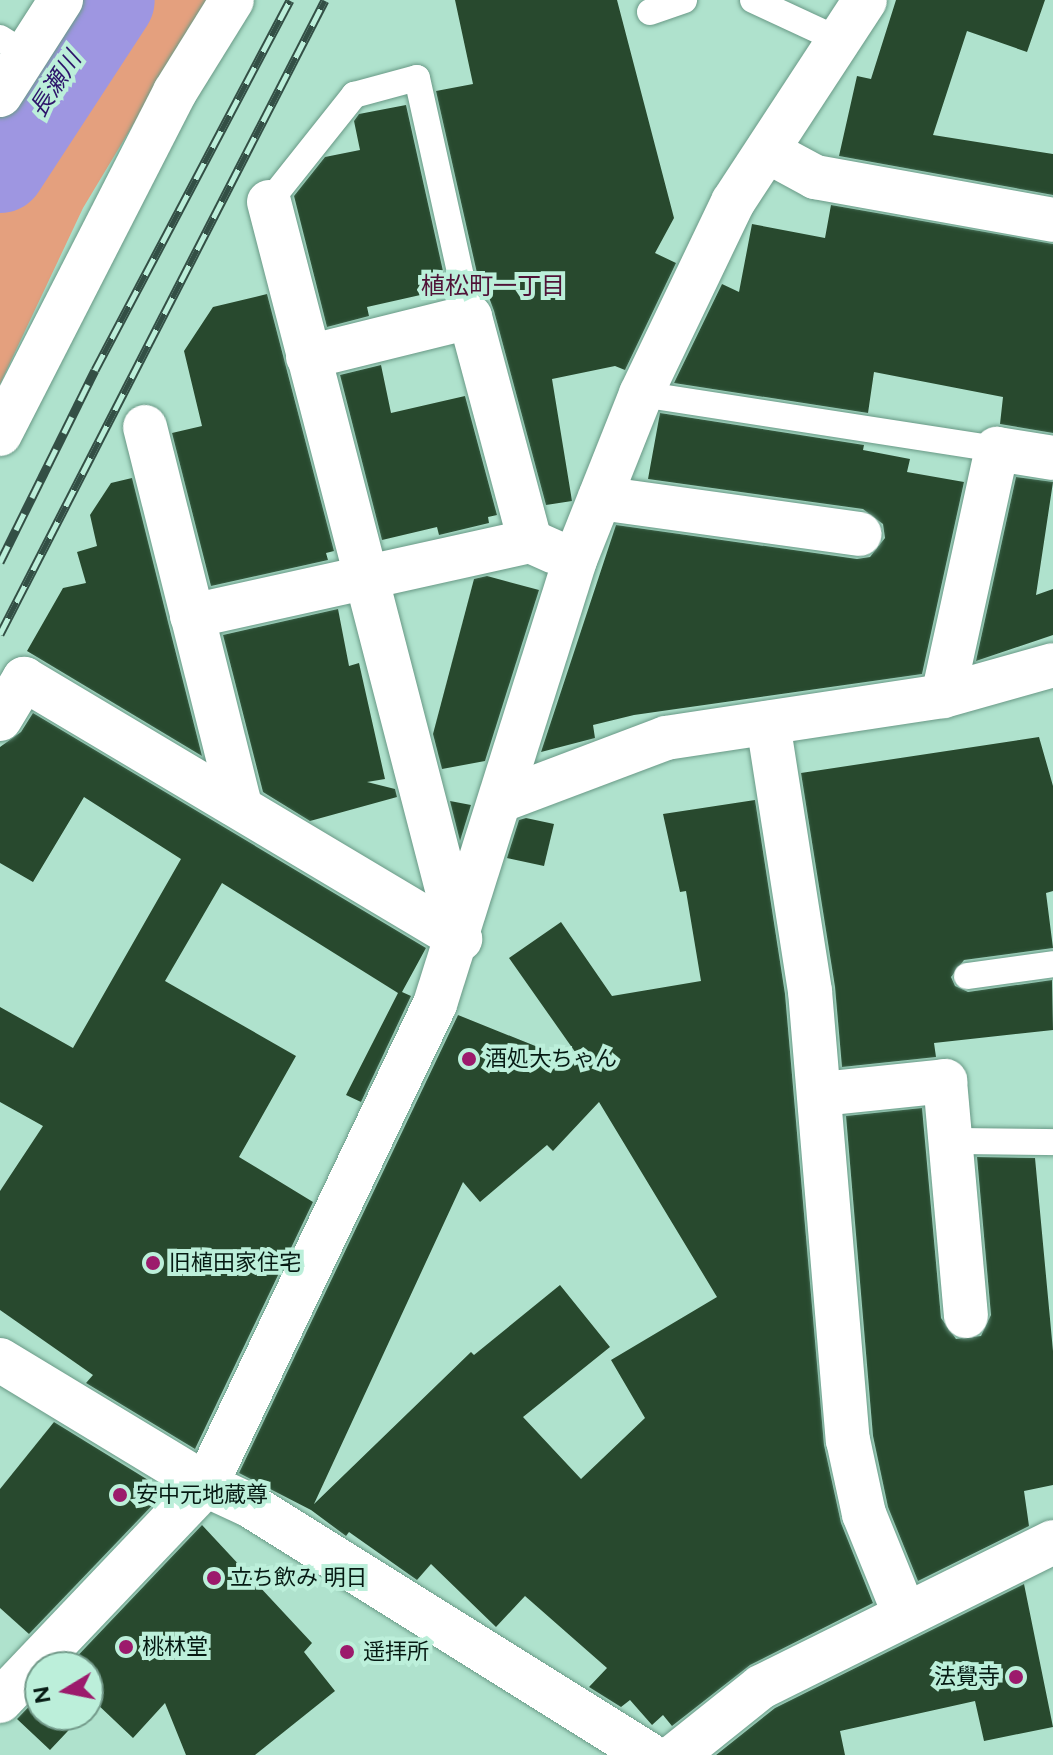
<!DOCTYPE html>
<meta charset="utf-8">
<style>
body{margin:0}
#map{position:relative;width:1053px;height:1755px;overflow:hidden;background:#afe2cd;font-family:Figtree,"Noto Sans JP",sans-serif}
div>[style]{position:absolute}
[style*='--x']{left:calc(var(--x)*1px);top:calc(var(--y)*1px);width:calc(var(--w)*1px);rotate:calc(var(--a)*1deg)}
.green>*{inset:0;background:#e4a07e}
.river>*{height:92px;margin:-46px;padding:0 46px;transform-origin:46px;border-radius:46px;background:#9e96e1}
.building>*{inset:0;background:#28492e}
.roads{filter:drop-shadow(0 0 2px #699986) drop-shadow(0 0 2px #699986)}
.service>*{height:26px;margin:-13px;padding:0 13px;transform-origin:13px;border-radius:13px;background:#fff}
.minor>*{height:44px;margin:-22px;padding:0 22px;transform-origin:22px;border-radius:22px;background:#fff}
.rail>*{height:9px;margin-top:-4.5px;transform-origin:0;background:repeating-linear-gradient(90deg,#bcefda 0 18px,#334f45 0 36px);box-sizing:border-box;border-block:2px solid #334f45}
.dots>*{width:22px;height:22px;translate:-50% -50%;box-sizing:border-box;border:4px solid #bcefda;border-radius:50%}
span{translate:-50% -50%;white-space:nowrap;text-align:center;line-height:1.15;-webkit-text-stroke:8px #bcefda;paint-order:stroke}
.poi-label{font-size:22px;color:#061a13}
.left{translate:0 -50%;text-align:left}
.right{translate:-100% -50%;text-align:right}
.water-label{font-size:24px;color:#2d146a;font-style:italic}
.neighbourhood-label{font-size:24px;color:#501237}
.north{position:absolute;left:24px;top:1651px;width:80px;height:80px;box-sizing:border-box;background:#bcefda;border:2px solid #739a8a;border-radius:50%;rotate:260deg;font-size:22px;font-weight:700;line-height:32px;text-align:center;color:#061a13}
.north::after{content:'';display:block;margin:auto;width:28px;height:36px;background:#9c1a6c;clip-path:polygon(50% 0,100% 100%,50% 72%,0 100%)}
</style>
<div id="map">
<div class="green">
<div style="clip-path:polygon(129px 0,208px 0,83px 208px,0 384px,0 197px)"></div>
</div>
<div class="river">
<div style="--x:0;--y:167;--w:199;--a:-56.9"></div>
</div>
<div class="building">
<div style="clip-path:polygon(455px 0,617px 0,674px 218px,655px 253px,676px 263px,625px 370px,615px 366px,552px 379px,572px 501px,546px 505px,494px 311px,483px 281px,479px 282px,436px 91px,473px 84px)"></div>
<div style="clip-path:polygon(896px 0,1045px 0,1027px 52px,967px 31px,933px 135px,1053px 154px,1053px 195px,839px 156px,857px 76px,871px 79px)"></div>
<div style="clip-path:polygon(406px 105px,447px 289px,367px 307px,369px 316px,327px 327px,294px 196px,325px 157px,360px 150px,354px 121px,359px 114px)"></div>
<div style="clip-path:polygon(831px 205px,1053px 244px,1053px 433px,1000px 424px,1003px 397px,874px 372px,868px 413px,674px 383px,722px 284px,739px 292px,752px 224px,825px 238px)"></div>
<div style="clip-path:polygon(267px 294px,334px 551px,326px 553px,328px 560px,211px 586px,172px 433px,202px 426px,184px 351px,213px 307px)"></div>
<div style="clip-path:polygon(381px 365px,391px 413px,465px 396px,497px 515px,488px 517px,489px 523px,439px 535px,437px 527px,382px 540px,340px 375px)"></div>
<div style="clip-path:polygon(660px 413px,864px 445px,863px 450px,910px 459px,907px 472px,964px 482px,922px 674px,634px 715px,593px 725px,595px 738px,541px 752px,616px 525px,857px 559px,870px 557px,885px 538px,883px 524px,863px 509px,648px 479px)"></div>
<div style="clip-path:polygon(1016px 477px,1053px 482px,1036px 595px,1053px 589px,1053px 635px,976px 661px)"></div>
<div style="clip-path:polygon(132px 478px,168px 622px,202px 756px,27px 651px,63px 588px,86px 583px,77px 552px,97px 546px,90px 515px,111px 483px)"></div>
<div style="clip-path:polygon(487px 576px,539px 590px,485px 761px,442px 769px,433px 734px,474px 579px)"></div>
<div style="clip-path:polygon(338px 609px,349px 666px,359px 663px,385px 779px,367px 782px,395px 789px,397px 797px,310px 821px,263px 792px,223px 635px)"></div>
<div style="clip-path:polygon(33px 713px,426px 948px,402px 992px,411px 996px,361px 1102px,346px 1095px,398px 993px,222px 883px,165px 981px,296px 1056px,239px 1157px,313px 1202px,195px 1449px,86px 1383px,93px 1375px,0 1310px,0 1191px,43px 1126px,0 1102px,0 1007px,73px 1048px,181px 859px,84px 797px,33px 882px,0 863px,0 747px,21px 732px)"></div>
<div style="clip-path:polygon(1039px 737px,1053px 786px,1053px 891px,1046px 893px,1053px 948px,964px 960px,951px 977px,955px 986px,968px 992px,1052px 980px,1053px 1030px,934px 1043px,936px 1057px,842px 1067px,835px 987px,801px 773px)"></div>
<div style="clip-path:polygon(evenodd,755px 800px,785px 994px,824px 1445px,841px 1523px,873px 1603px,750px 1665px,672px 1726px,663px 1715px,652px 1725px,630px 1700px,621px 1707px,589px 1687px,607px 1668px,525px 1596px,496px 1627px,431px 1564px,417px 1580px,349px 1532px,346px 1536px,311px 1510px,239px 1473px,458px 1015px,585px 1066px,509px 958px,561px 922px,612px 996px,701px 981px,686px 891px,680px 892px,663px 814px,755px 800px,599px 1102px,717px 1297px,611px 1360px,645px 1418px,581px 1479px,523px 1417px,610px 1347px,560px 1285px,474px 1355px,471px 1352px,314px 1504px,463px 1182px,480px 1202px,547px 1145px,553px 1151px,599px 1102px)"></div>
<div style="clip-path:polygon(450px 801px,471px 805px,460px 841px)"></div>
<div style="clip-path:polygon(526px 818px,554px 824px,544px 866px,507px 858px,519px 820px)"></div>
<div style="clip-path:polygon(922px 1108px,941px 1318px,956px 1339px,981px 1336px,991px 1315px,977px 1157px,1035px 1158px,1053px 1351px,1053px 1485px,1024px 1491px,1029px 1526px,918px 1581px,888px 1507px,873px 1436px,846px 1116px)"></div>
<div style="clip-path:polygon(54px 1422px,166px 1491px,29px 1634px,0 1608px,0 1489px)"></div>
<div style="clip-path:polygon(202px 1525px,312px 1643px,304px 1652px,335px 1691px,255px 1755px,186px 1755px,165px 1703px,133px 1738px,95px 1702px,88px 1710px,88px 1667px,67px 1667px)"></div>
<div style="clip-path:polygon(1024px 1584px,1053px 1727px,984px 1741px,975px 1701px,840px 1731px,845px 1755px,716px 1755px,775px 1708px)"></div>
<div style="clip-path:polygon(40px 1695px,40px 1715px,83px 1715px,50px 1750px,17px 1719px)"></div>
</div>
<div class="roads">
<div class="service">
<div style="--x:753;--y:0;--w:95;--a:24.9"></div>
<div style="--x:650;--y:12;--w:36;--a:-19"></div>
<div style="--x:0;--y:38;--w:31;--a:32"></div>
<div style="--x:269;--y:202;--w:137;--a:-51.5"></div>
<div style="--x:354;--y:95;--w:65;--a:-15.1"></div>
<div style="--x:417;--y:78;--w:245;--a:77.5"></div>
<div style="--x:641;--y:394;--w:360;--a:8.8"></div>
<div style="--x:967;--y:976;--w:87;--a:-7.9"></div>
<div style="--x:951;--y:1141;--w:102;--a:0.6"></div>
</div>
<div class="minor">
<div style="--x:0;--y:95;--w:113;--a:-57.3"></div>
<div style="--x:767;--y:151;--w:55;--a:28.4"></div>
<div style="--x:815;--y:177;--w:242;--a:10.2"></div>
<div style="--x:269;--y:202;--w:761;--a:75.47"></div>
<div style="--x:308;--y:357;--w:167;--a:-13.9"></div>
<div style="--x:470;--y:317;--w:232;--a:75"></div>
<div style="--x:145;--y:427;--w:390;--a:75.9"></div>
<div style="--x:0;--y:434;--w:384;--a:-62.9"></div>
<div style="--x:175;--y:92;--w:108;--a:-58.2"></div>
<div style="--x:600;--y:498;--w:262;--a:7.9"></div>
<div style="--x:192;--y:616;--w:346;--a:-12.5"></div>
<div style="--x:530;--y:541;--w:27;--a:24"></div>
<div style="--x:943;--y:696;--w:253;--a:-77.7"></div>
<div style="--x:997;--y:449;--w:57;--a:9.1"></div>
<div style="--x:0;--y:719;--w:47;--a:-59"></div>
<div style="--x:24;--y:679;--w:508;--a:30.81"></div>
<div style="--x:768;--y:723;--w:271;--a:81.1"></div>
<div style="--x:810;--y:991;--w:451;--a:85.2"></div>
<div style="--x:848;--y:1440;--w:76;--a:77.8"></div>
<div style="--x:864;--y:1514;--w:109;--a:67.9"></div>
<div style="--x:502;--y:800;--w:175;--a:-20.7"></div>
<div style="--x:666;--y:738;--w:280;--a:-8.6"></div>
<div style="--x:943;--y:696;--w:114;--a:-15.7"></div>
<div style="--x:820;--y:1094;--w:126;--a:-5.9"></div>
<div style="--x:945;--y:1081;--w:236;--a:84.9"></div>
<div style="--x:0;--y:1360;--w:241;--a:31.2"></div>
<div style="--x:206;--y:1485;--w:50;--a:25"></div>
<div style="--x:251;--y:1506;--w:470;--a:32"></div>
<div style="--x:0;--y:1701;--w:298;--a:-46.4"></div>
<div style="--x:206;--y:1485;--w:533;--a:-64.54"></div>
<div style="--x:435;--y:1004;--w:466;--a:-72.5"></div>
<div style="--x:575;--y:560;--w:179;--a:-68.3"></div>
<div style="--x:641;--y:394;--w:213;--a:-64.4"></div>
<div style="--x:733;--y:202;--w:241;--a:-56.8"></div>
<div style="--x:676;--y:1755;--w:109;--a:-38.7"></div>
<div style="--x:761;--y:1687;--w:326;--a:-26.4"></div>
</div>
</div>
<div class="rail">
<div style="--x:0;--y:562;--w:214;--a:-63.7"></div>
<div style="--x:95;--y:370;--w:418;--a:-62.2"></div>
<div style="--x:0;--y:634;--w:712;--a:-62.86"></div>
</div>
<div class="dots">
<div style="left:469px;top:1059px;background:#9c1a6c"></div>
<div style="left:153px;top:1263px;background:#9c1a6c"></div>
<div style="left:120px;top:1495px;background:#9c1a6c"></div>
<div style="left:214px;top:1578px;background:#9c1a6c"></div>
<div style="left:126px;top:1647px;background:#9c1a6c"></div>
<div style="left:347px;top:1652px;background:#9c1a6c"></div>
<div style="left:1016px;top:1677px;background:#9c1a6c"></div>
</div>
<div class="poi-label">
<span class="left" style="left:485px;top:1059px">酒処大ちゃん</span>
<span class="left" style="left:169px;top:1263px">旧植田家住宅</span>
<span class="left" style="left:136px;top:1495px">安中元地蔵尊</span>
<span class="left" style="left:230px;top:1578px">立ち飲み 明日</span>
<span class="left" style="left:142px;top:1647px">桃林堂</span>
<span class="left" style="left:363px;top:1652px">遥拝所</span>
<span class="right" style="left:1000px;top:1677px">法覺寺</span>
</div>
<div class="water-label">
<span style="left:55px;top:84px;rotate:-57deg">長瀬川</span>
</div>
<div class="neighbourhood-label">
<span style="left:493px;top:286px">植松町一丁目</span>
</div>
<div class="north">N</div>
</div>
